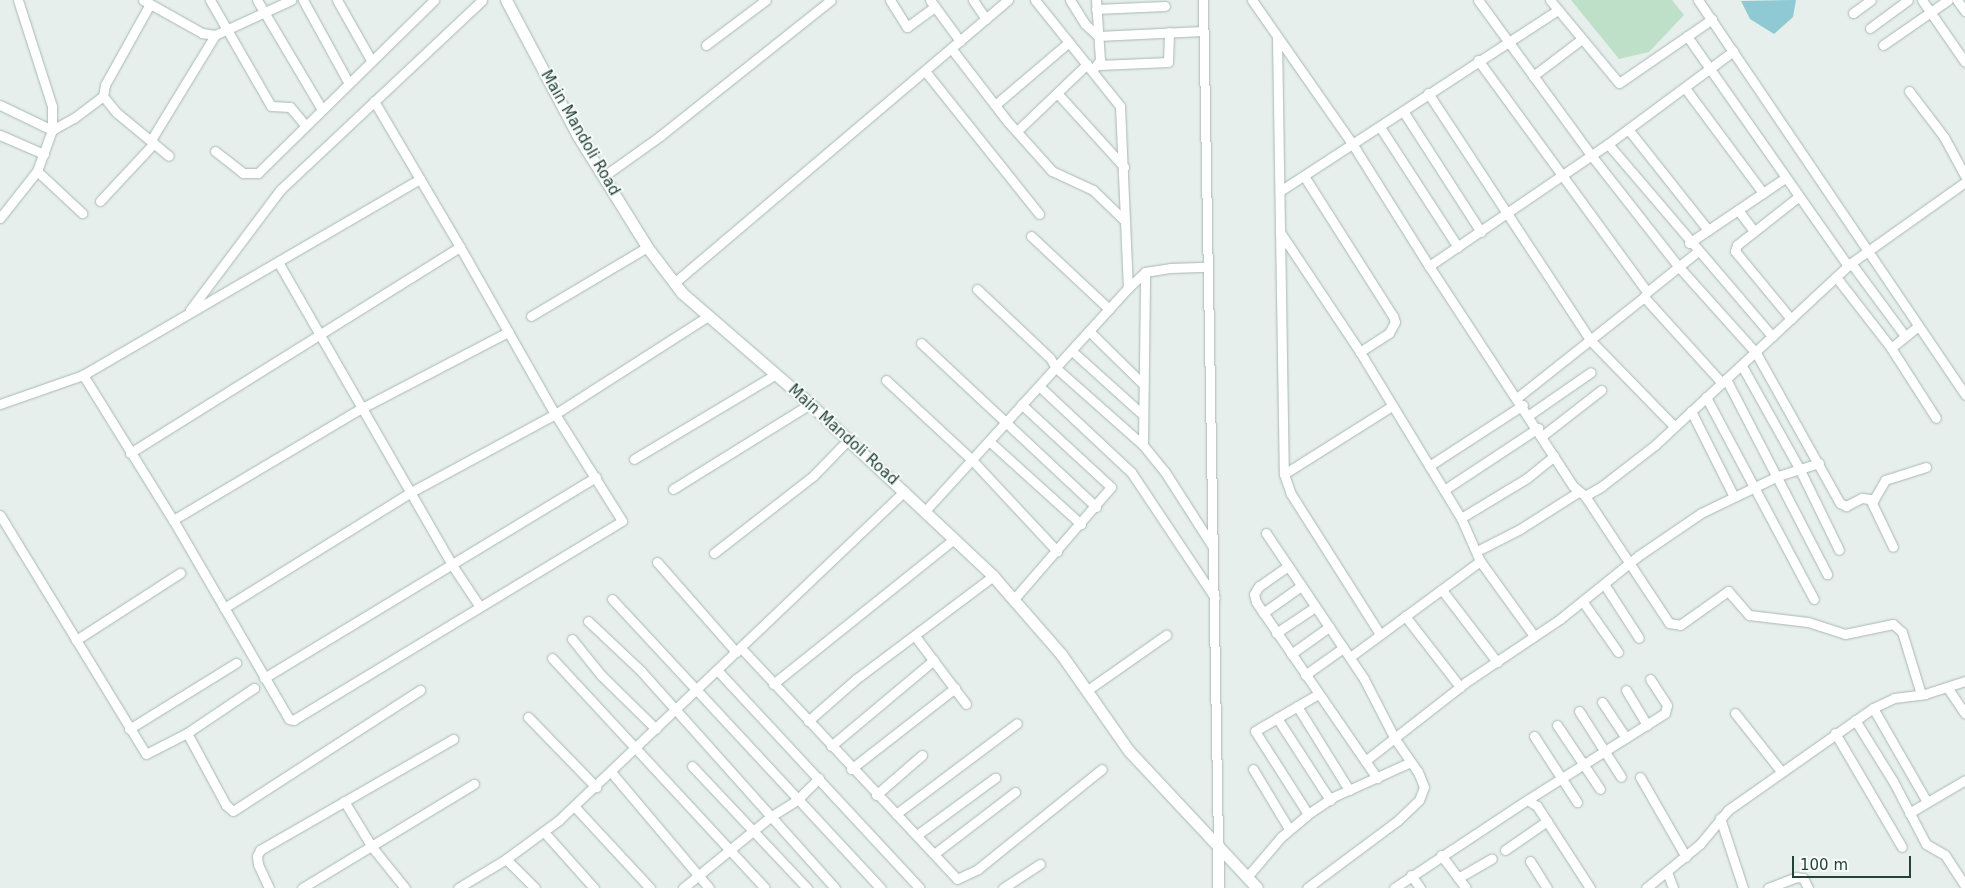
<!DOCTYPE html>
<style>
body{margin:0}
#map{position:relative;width:1965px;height:888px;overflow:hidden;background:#e6efeb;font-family:"DejaVu Sans",sans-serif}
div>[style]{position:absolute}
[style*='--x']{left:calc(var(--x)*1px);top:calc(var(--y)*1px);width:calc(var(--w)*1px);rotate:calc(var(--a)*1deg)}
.green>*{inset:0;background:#bfe0c8}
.water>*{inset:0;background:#8ec9d4}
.roads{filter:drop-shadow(0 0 1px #a8b8b2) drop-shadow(0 0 1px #a8b8b2)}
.minor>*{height:9px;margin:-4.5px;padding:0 4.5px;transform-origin:4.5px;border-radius:4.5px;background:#fff}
.tertiary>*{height:11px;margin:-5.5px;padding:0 5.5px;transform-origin:5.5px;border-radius:5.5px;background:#fff}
span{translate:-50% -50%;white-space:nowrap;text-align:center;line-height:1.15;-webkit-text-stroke:4px #f7fbf9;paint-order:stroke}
.street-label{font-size:15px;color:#24423a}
.scale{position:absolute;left:1792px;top:856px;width:119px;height:22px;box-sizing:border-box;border:2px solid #24423a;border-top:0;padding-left:6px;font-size:15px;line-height:18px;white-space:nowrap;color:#24423a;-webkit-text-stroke:4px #f7fbf9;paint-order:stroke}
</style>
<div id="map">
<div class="green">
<div style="clip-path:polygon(1571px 0,1672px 0,1684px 15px,1649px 52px,1619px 59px)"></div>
</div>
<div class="water">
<div style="clip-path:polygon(1796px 0,1793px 17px,1774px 34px,1750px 19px,1741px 1px)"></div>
</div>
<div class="roads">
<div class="minor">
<div style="--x:143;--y:0;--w:68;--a:29.2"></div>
<div style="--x:202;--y:33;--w:13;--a:9"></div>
<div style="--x:215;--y:35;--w:84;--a:-24.7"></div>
<div style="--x:210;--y:0;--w:122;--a:60.1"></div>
<div style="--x:271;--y:106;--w:19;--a:3"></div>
<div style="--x:290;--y:107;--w:23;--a:50"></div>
<div style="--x:257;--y:0;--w:126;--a:59.3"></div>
<div style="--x:303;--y:0;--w:94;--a:61.2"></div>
<div style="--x:337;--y:0;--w:69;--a:60.5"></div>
<div style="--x:890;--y:0;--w:32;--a:58"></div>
<div style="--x:907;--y:27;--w:34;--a:-36"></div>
<div style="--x:930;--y:0;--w:51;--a:53.8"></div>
<div style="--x:973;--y:0;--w:23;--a:56"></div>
<div style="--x:1035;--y:0;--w:136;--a:51.3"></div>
<div style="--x:1120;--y:106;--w:182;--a:87.5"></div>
<div style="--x:1070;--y:0;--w:28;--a:58"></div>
<div style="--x:1085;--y:24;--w:18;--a:43"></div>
<div style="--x:1098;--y:36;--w:105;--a:-2.7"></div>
<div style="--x:1203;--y:0;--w:845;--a:88.98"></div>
<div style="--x:1252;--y:0;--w:177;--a:55.1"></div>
<div style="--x:1353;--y:145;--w:143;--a:57.9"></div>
<div style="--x:1429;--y:266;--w:263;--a:56.8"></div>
<div style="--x:1573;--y:486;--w:16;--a:40"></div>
<div style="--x:1585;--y:496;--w:20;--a:-30"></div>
<div style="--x:1602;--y:486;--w:67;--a:-37.7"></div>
<div style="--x:1655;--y:445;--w:267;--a:-42.9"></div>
<div style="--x:1851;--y:263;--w:140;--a:-35.4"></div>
<div style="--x:1478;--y:0;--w:192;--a:53.9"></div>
<div style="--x:1591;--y:155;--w:141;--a:51.9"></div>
<div style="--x:1678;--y:266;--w:117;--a:48.1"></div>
<div style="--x:1756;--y:353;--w:172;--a:60.8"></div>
<div style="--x:1840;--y:503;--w:7;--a:27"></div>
<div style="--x:1846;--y:506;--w:18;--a:-27"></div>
<div style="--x:1862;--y:498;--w:8;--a:7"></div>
<div style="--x:1870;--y:499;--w:53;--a:64.4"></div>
<div style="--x:1550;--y:0;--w:108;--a:50.3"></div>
<div style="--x:1619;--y:83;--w:113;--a:-34.5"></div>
<div style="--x:1698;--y:0;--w:477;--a:55.9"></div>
<div style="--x:1922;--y:0;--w:75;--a:55.3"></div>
<div style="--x:1957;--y:0;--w:14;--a:54"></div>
<div style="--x:150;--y:4;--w:93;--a:119.1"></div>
<div style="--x:105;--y:85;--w:11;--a:100"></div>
<div style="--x:103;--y:96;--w:22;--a:51"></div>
<div style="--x:117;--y:113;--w:67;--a:39.6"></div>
<div style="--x:1096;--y:9;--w:69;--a:-2.5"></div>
<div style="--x:1853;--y:13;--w:22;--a:-36"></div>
<div style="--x:1870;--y:28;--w:47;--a:-36.4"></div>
<div style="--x:1687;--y:36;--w:281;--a:55"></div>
<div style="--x:1277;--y:38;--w:436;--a:89.1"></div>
<div style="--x:1284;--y:474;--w:21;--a:71"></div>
<div style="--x:1291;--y:494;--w:166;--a:57.6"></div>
<div style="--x:706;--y:45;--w:75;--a:-36.9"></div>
<div style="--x:1883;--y:45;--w:79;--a:-34.7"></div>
<div style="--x:951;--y:48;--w:93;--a:52.4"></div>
<div style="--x:1008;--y:122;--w:66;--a:48.1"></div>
<div style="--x:1052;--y:171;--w:45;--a:24.9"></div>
<div style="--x:1093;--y:190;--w:42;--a:44"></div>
<div style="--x:1478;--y:60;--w:287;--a:53.9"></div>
<div style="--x:1647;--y:292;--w:6;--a:121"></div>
<div style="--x:1644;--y:297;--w:116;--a:47.8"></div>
<div style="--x:1099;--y:65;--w:69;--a:-2.5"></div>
<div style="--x:1168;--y:62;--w:30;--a:-88"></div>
<div style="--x:1095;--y:67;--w:9;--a:-54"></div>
<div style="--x:1100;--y:60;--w:60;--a:-93.8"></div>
<div style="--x:925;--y:71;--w:183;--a:51.4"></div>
<div style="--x:1533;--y:76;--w:61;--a:-37.1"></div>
<div style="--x:1685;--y:88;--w:131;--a:53.4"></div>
<div style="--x:1909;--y:91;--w:58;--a:52.7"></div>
<div style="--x:1944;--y:137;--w:44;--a:61.7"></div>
<div style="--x:1057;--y:93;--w:100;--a:47.8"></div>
<div style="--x:1428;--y:93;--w:295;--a:56.7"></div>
<div style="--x:1590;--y:340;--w:120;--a:45.7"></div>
<div style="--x:374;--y:101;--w:169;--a:59.5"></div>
<div style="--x:460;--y:247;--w:192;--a:60.4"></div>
<div style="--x:555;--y:414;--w:126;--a:57.9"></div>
<div style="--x:622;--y:521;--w:384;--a:148.8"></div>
<div style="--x:294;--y:720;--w:5;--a:-169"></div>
<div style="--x:289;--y:719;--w:230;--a:-120.2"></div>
<div style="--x:173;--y:520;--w:171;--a:-121.8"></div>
<div style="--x:83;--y:375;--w:390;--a:-30.2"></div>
<div style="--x:0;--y:105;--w:58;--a:25.7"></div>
<div style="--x:52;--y:130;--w:25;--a:-29"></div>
<div style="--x:74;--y:118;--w:36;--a:-37"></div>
<div style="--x:995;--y:105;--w:97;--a:-40.4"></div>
<div style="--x:1403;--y:111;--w:144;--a:57.2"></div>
<div style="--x:1380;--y:127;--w:143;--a:57"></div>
<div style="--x:1628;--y:129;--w:129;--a:51.6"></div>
<div style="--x:1017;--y:131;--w:97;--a:-43.7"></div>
<div style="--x:0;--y:135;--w:48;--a:23.4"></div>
<div style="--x:151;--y:140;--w:123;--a:-58.6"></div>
<div style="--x:1608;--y:144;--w:253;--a:49.5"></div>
<div style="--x:215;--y:151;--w:36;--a:38"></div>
<div style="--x:243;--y:173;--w:15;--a:0"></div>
<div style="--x:258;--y:173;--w:247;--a:-44.5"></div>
<div style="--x:37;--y:171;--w:62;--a:43"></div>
<div style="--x:604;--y:176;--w:69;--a:-35.5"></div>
<div style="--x:660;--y:136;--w:218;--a:-38.5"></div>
<div style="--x:1304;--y:176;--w:166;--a:57.6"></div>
<div style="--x:1393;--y:316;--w:6;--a:72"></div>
<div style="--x:1395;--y:322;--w:13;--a:119"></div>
<div style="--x:1389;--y:333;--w:35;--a:147"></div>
<div style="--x:1280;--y:191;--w:332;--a:-33.1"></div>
<div style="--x:100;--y:201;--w:79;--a:-47"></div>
<div style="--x:1738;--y:210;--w:26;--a:53"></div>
<div style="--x:0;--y:218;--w:60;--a:-51.8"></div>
<div style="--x:37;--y:171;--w:44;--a:-69.9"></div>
<div style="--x:52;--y:130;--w:24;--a:-90"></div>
<div style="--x:52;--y:106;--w:111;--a:-107.8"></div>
<div style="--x:1280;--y:232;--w:144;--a:56.3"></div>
<div style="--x:1360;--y:352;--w:194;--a:58.7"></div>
<div style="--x:1461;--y:518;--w:47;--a:66.2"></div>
<div style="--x:1480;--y:561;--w:92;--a:54.2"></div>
<div style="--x:1031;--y:236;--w:107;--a:43.1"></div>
<div style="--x:1689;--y:243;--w:116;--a:-34.1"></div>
<div style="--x:278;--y:262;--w:349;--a:60.1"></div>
<div style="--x:452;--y:565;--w:50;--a:56.3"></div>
<div style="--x:1851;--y:263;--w:91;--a:53.5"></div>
<div style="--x:1429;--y:266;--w:217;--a:-34.3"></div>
<div style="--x:1608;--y:144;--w:156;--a:-36.6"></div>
<div style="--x:1836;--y:277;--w:90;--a:52.2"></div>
<div style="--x:1891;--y:348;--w:83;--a:57.3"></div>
<div style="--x:674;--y:283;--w:438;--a:-40.3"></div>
<div style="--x:977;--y:289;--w:100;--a:43.4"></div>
<div style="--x:1050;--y:358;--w:12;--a:59"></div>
<div style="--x:1056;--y:368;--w:116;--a:41.5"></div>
<div style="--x:1143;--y:445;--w:35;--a:51"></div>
<div style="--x:1165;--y:472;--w:89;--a:57.4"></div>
<div style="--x:1647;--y:292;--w:64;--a:-38.7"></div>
<div style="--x:190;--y:310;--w:150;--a:-53.1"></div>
<div style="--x:280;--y:190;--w:277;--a:-43.2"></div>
<div style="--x:531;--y:316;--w:135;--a:-30.7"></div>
<div style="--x:1791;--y:319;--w:88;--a:-129.5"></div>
<div style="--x:1735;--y:251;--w:6;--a:-72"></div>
<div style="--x:1737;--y:245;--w:78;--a:-38.2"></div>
<div style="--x:1089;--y:331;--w:74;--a:44.5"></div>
<div style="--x:921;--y:343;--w:240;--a:43.1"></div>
<div style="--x:1891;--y:348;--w:35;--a:-39"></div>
<div style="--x:1072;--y:351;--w:94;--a:42"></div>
<div style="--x:1742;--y:366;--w:117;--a:60.8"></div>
<div style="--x:1799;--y:468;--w:91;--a:64"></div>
<div style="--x:1726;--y:379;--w:220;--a:62.6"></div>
<div style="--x:886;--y:380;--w:117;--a:42.9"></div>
<div style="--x:972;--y:460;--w:125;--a:47"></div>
<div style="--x:1039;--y:386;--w:126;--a:43.1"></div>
<div style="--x:1131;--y:472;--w:151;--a:56.3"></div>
<div style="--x:1518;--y:397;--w:161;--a:-38.4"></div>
<div style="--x:1706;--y:397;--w:229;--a:61.9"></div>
<div style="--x:0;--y:404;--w:88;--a:-19.3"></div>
<div style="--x:1691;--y:411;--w:96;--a:63.4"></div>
<div style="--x:1529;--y:415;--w:75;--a:-34.7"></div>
<div style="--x:1542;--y:436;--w:75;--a:-37.9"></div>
<div style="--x:989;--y:441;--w:124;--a:42.1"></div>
<div style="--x:1143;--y:445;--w:173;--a:-89.3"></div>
<div style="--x:130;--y:453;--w:389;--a:-32"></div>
<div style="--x:634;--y:459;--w:165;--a:-30.9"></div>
<div style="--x:1429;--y:466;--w:112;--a:-33"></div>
<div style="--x:1284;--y:474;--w:128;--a:-32.2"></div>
<div style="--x:673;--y:489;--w:161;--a:-31.8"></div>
<div style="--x:1444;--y:490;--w:113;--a:-33.4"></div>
<div style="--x:1585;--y:496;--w:152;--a:56.5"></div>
<div style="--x:1669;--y:623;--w:11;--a:10"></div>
<div style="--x:1680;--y:625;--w:59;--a:-35.3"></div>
<div style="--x:1728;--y:591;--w:32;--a:49"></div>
<div style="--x:1749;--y:615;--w:59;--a:6.8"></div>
<div style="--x:1808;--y:622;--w:39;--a:18"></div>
<div style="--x:1845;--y:634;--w:49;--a:-11.8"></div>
<div style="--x:1893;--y:624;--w:12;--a:42"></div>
<div style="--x:1902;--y:632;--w:65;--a:73"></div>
<div style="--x:1873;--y:501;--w:24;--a:-60"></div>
<div style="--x:1885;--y:480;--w:43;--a:-17.6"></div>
<div style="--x:925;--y:511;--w:302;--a:-47.7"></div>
<div style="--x:1128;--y:288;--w:23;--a:-43"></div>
<div style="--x:1145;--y:272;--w:25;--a:-9"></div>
<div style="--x:1170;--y:268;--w:37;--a:-2"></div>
<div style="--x:0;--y:515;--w:280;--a:58.6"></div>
<div style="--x:146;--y:754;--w:46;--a:-27.1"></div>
<div style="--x:187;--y:733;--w:81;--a:-33.9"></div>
<div style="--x:1461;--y:518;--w:77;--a:-31.2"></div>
<div style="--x:1527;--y:478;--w:35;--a:-39"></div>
<div style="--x:173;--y:520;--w:220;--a:-30.7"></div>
<div style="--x:362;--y:408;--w:165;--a:-27.5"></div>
<div style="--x:1266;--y:533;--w:176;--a:56.1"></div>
<div style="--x:1364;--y:679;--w:68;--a:62.7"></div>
<div style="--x:1395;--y:739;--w:40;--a:55.1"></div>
<div style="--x:1418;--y:772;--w:16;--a:68"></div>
<div style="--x:1424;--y:787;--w:14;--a:111"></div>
<div style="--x:1419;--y:800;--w:30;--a:136"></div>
<div style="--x:1397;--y:821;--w:112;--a:143.3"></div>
<div style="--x:1477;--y:551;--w:48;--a:-27.1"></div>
<div style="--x:1520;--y:529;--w:69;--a:-32.5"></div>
<div style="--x:714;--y:553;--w:125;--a:-37.9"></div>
<div style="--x:813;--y:476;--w:52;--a:-45.8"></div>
<div style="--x:657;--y:562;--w:120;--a:48.7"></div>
<div style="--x:1288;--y:566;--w:35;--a:145"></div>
<div style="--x:1259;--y:586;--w:9;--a:122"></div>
<div style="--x:1254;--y:594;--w:8;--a:76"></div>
<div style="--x:1256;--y:602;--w:214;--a:55.5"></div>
<div style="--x:1604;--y:584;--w:64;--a:57.1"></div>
<div style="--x:1442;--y:590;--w:91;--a:52.6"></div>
<div style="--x:612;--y:599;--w:395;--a:47.1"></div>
<div style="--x:1014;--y:599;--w:148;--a:-49.1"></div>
<div style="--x:1111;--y:487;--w:122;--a:-137.3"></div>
<div style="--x:1583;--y:602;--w:61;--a:55"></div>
<div style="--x:224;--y:608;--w:220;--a:-31.8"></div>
<div style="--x:411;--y:492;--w:164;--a:-28.4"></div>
<div style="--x:555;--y:414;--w:182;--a:-32.6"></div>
<div style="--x:1263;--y:613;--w:47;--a:-35.4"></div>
<div style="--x:1405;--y:616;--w:90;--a:52.2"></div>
<div style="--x:588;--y:621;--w:73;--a:43.3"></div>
<div style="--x:641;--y:671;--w:291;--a:48.2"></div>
<div style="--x:1276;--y:633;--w:47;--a:-33.7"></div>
<div style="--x:915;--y:636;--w:85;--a:53.1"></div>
<div style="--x:572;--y:639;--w:46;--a:51.1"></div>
<div style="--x:601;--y:675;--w:77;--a:44.5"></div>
<div style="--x:76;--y:640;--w:124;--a:-32.8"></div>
<div style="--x:741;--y:648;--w:316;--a:46.9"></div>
<div style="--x:957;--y:879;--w:23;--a:-25"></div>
<div style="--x:978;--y:869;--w:159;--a:-38.9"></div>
<div style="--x:1291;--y:654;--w:47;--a:-35.4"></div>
<div style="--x:1350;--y:657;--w:162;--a:-36.4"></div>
<div style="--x:552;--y:658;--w:313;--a:47.2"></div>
<div style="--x:718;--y:671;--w:296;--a:47.1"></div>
<div style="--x:1305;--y:675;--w:47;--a:-35.4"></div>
<div style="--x:264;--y:678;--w:388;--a:-31.2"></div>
<div style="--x:773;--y:684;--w:232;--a:-38.7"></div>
<div style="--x:1947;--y:687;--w:32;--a:56"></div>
<div style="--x:1626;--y:690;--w:41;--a:59"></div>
<div style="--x:1086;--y:691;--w:98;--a:-35"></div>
<div style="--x:1602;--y:702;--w:43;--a:56.3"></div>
<div style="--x:1297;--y:706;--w:99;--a:58.2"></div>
<div style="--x:1873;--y:708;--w:108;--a:60.1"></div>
<div style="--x:1579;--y:711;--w:78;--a:57.5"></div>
<div style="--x:1735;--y:713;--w:73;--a:51.7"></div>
<div style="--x:528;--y:717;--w:98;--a:45.8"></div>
<div style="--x:1277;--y:718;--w:98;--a:57.1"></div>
<div style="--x:1855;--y:720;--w:72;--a:58.1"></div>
<div style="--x:1893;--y:781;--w:71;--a:62.4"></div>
<div style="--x:1926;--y:844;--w:22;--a:30"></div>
<div style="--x:1945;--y:855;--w:37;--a:57"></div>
<div style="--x:808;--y:721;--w:64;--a:-41.2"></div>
<div style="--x:856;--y:679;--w:171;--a:-36.9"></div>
<div style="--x:1557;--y:725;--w:77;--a:56.1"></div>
<div style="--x:129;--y:729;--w:126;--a:-31.7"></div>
<div style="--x:187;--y:733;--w:82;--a:61.6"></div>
<div style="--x:226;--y:805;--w:9;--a:41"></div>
<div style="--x:233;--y:811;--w:223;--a:-32.9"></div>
<div style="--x:1835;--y:733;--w:132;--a:59.6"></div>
<div style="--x:1534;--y:736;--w:79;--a:56.9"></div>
<div style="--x:831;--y:746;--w:134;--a:-39.9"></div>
<div style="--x:1365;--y:761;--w:128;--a:-38"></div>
<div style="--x:1466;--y:682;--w:113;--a:-33.8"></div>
<div style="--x:1560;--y:619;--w:100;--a:-38.9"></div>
<div style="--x:1638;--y:556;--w:76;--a:-34.3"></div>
<div style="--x:1701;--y:513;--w:85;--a:-25.7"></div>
<div style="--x:1778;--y:476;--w:43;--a:-17.6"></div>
<div style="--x:692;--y:766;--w:168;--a:46.7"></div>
<div style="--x:851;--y:769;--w:132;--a:-37.9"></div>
<div style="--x:1253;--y:769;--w:70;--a:59"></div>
<div style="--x:611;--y:772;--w:152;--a:49.8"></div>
<div style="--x:1640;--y:777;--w:92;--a:60.1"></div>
<div style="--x:876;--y:795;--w:61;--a:-41"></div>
<div style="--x:1527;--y:800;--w:163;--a:-32.2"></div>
<div style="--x:1665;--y:713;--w:8;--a:-76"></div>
<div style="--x:1667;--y:705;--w:31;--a:-123"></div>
<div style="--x:344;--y:801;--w:54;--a:58.7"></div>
<div style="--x:372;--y:847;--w:53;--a:51.2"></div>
<div style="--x:574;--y:806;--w:112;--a:47.2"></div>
<div style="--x:1909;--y:813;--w:65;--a:-30.5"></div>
<div style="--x:896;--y:814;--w:151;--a:-36.9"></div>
<div style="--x:1308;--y:814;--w:98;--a:-122.6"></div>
<div style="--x:1255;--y:731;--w:73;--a:-30.4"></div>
<div style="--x:1720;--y:818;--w:74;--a:71.8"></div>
<div style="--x:544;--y:832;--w:75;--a:48.2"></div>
<div style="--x:917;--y:835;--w:97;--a:-36.2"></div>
<div style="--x:1505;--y:850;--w:51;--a:-34.6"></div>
<div style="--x:934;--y:854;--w:102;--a:-37.4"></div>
<div style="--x:1441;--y:855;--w:41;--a:52.9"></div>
<div style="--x:506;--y:859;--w:41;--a:45"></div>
<div style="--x:1530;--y:861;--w:32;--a:58"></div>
<div style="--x:1667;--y:872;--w:17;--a:69"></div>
<div style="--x:1411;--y:875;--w:16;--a:55"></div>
<div style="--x:1247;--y:877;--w:52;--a:-49.6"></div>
<div style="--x:1281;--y:837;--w:35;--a:-40"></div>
<div style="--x:1308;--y:814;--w:30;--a:-34"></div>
<div style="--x:1333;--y:797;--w:85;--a:-24.2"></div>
<div style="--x:1458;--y:878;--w:39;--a:-30"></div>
<div style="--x:269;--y:888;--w:26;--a:-115"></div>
<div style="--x:258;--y:864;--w:8;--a:-97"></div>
<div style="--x:257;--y:856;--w:7;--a:-63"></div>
<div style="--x:260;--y:850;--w:223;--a:-29.9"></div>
<div style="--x:302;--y:888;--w:201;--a:-31.2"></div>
<div style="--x:458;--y:888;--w:56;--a:-31.1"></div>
<div style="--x:506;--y:859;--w:66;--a:-36.3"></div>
<div style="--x:559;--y:820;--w:477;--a:-43.6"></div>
<div style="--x:683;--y:888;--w:112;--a:-39.2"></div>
<div style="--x:770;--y:817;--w:32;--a:-32"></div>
<div style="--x:797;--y:800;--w:31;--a:-45"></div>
<div style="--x:1003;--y:888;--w:44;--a:-33"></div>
<div style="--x:1394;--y:888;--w:159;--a:-33.5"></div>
<div style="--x:1527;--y:800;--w:12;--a:31"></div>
<div style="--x:1537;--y:806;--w:98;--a:57.1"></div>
<div style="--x:1646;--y:888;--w:70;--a:-39.2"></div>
<div style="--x:1700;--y:844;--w:44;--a:-50.5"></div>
<div style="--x:1728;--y:810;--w:177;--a:-35.1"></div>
<div style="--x:1873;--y:708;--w:23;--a:-25"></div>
<div style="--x:1894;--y:698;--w:31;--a:-7"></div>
<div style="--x:1925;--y:694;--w:42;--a:-18"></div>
<div style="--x:1768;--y:888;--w:30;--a:-21"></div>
<div style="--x:1796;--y:877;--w:7;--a:8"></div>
<div style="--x:1803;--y:878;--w:11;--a:63"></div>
</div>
<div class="tertiary">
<div style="--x:506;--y:0;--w:154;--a:62.1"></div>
<div style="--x:578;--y:136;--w:131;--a:58.1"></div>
<div style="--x:647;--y:247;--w:58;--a:52.7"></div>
<div style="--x:682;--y:293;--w:169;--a:40.9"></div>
<div style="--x:810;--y:404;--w:251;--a:43.2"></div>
<div style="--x:993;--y:576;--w:103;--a:48.9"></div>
<div style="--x:1061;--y:654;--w:118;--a:55"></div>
<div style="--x:1129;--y:751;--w:187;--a:46.9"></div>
<div style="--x:1218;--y:845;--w:43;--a:90"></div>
</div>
</div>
<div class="street-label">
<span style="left:580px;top:133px;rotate:60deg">Main Mandoli Road</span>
<span style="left:843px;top:435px;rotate:42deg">Main Mandoli Road</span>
</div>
<div class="scale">100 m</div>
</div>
